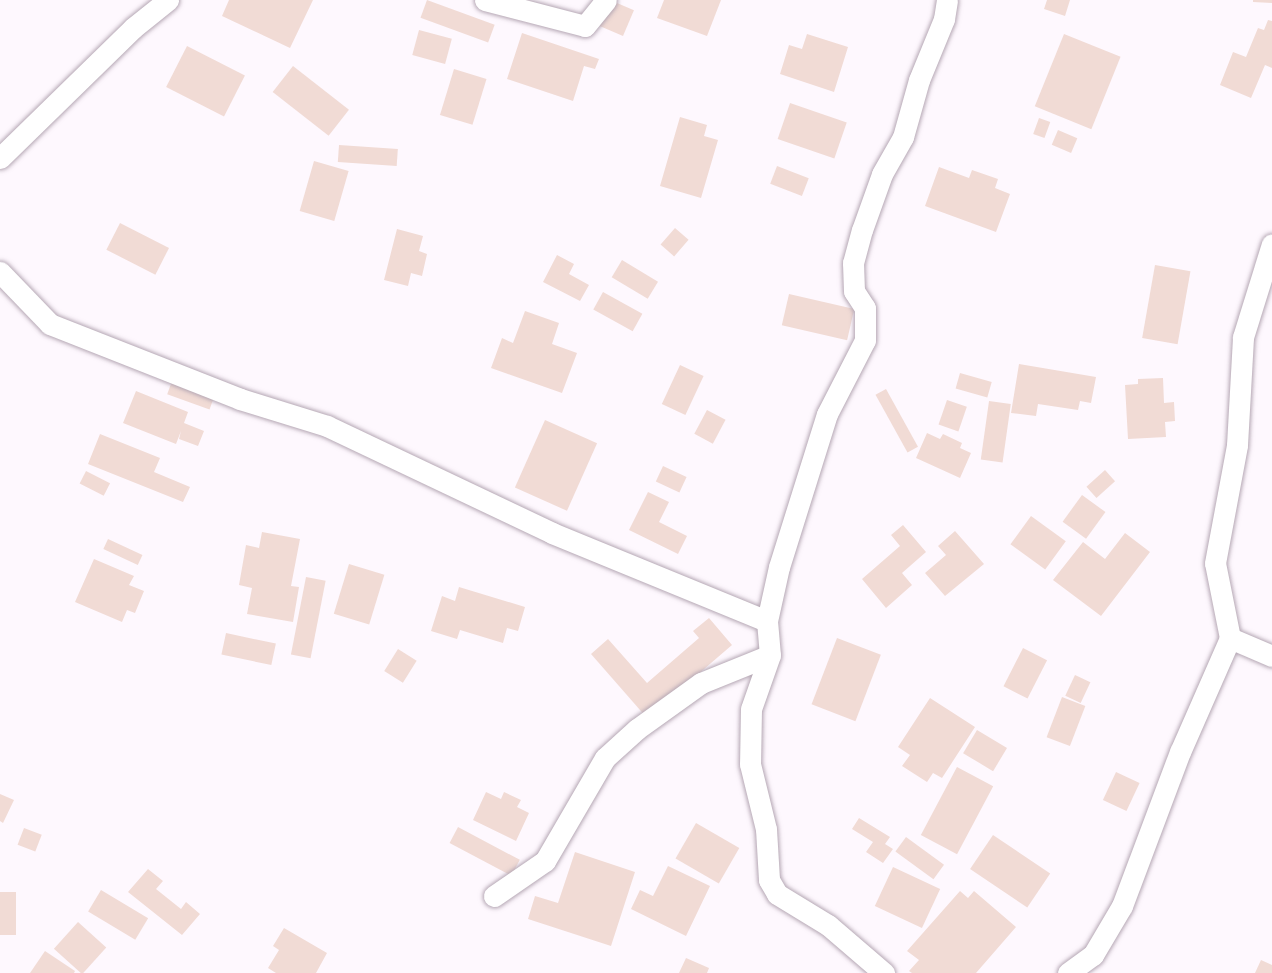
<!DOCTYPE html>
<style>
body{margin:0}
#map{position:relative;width:1272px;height:973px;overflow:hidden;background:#fef8fe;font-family:"Archivo Narrow",sans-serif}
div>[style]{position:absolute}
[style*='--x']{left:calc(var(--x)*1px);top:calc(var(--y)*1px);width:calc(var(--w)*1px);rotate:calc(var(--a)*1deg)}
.building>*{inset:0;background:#f1dbd5;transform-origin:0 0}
.roads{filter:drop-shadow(0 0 2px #b5a7b4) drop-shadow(0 0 2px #b5a7b4)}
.street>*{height:21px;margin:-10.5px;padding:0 10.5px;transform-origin:10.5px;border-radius:10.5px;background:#fff}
span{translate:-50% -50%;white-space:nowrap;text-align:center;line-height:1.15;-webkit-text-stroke:4.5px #fff;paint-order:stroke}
</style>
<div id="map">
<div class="building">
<div style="clip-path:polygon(229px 0,313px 0,290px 48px,222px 16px)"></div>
<div style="left:427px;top:0;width:72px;height:19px;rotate:20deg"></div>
<div style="left:610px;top:0;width:26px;height:28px;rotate:23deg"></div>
<div style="clip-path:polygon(664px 0,721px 0,707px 36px,657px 18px)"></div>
<div style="clip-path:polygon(1047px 0,1070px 0,1065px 16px,1044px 9px)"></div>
<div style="clip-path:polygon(1253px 0,1272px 0,1272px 3px,1253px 2px)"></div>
<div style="clip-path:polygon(1268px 20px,1272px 21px,1272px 68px,1265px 65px,1251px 98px,1220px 85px,1233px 52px,1246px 57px,1258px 28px,1264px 30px)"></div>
<div style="left:419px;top:30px;width:34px;height:26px;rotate:15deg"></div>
<div style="clip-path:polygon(522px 33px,599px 59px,595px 69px,584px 66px,573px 101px,507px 79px)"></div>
<div style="clip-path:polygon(807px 34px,848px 47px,834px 92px,780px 74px,789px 45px,802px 49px)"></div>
<div style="left:1064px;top:34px;width:61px;height:78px;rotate:22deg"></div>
<div style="left:187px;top:46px;width:65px;height:46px;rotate:27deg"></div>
<div style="left:293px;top:66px;width:71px;height:33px;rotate:38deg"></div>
<div style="left:454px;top:69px;width:34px;height:48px;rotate:17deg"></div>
<div style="left:790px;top:103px;width:60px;height:38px;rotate:19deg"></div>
<div style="clip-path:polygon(680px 117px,707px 125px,704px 136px,718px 140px,701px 198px,660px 186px)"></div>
<div style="left:1039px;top:118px;width:12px;height:17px;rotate:20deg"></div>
<div style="left:1058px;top:130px;width:21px;height:16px;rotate:23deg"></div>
<div style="left:339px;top:145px;width:59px;height:17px;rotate:4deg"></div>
<div style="left:314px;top:161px;width:36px;height:52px;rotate:16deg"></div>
<div style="left:777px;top:166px;width:34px;height:19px;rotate:21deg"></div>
<div style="clip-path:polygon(939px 167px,969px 178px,972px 170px,998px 179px,995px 188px,1010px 194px,996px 232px,925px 206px)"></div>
<div style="left:120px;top:223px;width:55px;height:30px;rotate:27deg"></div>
<div style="left:675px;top:228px;width:18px;height:22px;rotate:41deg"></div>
<div style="clip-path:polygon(397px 229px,423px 236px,419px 251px,427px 254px,422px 276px,411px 273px,408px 286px,384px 280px)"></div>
<div style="clip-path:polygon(557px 255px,574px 264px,569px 274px,589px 285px,580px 301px,543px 282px)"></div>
<div style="left:622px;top:260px;width:42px;height:20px;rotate:31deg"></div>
<div style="left:1155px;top:265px;width:36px;height:74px;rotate:10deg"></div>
<div style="left:603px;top:292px;width:45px;height:20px;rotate:29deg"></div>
<div style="left:789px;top:294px;width:67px;height:32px;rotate:13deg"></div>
<div style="clip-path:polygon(525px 311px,559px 323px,552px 344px,577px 353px,562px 393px,491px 368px,502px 338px,513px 343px)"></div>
<div style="clip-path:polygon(1019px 364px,1096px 377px,1091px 403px,1080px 401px,1078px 410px,1038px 404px,1036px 416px,1011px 413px)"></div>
<div style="left:680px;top:365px;width:26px;height:43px;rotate:25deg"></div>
<div style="left:960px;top:373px;width:33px;height:16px;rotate:16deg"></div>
<div style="clip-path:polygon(1163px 378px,1164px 403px,1174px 402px,1175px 421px,1165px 422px,1166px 437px,1128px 439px,1125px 385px,1138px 384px,1138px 379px)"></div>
<div style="left:172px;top:381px;width:45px;height:14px;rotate:20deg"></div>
<div style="left:886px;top:389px;width:66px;height:12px;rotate:61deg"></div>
<div style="clip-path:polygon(136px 391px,188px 412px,184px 423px,204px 431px,198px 446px,179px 439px,181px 431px,176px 444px,123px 423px)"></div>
<div style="left:947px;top:400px;width:21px;height:26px;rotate:19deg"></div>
<div style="left:989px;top:401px;width:22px;height:59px;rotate:8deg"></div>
<div style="left:707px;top:410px;width:21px;height:27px;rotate:28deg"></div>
<div style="left:545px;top:420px;width:57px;height:74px;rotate:24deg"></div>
<div style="clip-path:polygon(927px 433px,940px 439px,943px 434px,962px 443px,960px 448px,971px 453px,960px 478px,916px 458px)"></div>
<div style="clip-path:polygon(100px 434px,160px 458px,154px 472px,190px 487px,183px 502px,88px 464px)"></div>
<div style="left:663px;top:466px;width:26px;height:17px;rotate:25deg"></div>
<div style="left:1105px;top:470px;width:15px;height:25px;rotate:48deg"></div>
<div style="left:86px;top:471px;width:27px;height:14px;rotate:27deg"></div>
<div style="clip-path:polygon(648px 492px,669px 502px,659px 522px,687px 536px,678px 554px,629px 530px)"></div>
<div style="left:1082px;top:495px;width:29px;height:33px;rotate:36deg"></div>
<div style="left:1031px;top:516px;width:43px;height:35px;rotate:36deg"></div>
<div style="clip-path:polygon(903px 525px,926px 552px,902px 573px,912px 585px,886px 608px,862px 579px,900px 546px,891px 535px)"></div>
<div style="clip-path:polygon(955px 531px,984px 564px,945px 596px,925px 573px,946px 555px,938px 546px)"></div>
<div style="clip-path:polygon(262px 532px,300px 539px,291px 586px,299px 587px,293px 622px,247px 614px,252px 588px,239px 585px,246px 545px,259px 548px)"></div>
<div style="clip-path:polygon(1125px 533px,1150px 552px,1101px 616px,1053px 580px,1083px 542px,1105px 559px)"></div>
<div style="left:108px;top:539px;width:38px;height:11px;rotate:25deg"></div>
<div style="clip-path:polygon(94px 559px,134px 576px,129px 585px,144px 591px,135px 613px,127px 610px,122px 622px,75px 602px)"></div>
<div style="left:349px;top:564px;width:37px;height:52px;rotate:17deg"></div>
<div style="left:306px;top:577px;width:20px;height:79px;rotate:11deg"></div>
<div style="clip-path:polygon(459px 587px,525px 607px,518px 631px,507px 628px,503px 643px,460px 630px,457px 639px,431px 631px,442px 596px,455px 601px)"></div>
<div style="clip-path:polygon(709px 618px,732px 645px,647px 718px,591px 654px,608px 639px,647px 683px,699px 638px,693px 631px)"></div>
<div style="left:226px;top:633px;width:51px;height:22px;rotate:12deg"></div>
<div style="left:837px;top:638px;width:47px;height:71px;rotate:21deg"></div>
<div style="left:1023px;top:648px;width:27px;height:43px;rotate:27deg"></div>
<div style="left:398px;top:649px;width:22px;height:26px;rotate:32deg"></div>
<div style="left:1075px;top:675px;width:17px;height:23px;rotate:25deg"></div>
<div style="left:1062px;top:697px;width:25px;height:43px;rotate:21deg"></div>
<div style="clip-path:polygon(930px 698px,975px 727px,942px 778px,933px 773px,927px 782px,902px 766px,910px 755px,898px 747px)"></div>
<div style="left:977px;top:730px;width:35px;height:27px;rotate:31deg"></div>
<div style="left:957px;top:767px;width:41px;height:77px;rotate:28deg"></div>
<div style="left:1116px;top:772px;width:26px;height:31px;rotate:25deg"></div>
<div style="clip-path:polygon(486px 792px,501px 799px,504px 792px,521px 800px,517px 807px,529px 813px,516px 841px,473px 820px)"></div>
<div style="clip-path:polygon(0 794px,14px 800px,3px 823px,0 821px)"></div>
<div style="clip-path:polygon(859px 818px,890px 837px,885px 844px,893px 849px,883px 863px,866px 852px,873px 842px,852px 829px)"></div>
<div style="left:696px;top:823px;width:50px;height:41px;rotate:30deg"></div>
<div style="left:458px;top:827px;width:70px;height:18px;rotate:28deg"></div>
<div style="left:24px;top:828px;width:19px;height:18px;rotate:21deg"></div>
<div style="left:993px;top:835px;width:69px;height:41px;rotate:34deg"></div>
<div style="left:906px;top:837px;width:47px;height:18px;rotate:36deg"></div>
<div style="clip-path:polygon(575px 852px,635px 872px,611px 946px,528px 919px,535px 896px,558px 903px)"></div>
<div style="clip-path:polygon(668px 866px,710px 886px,686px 936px,631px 909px,640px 890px,653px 896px)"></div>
<div style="left:893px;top:867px;width:52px;height:43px;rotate:25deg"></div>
<div style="clip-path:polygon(148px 869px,163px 881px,156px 889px,181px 909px,186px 902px,200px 914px,182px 935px,128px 892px)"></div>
<div style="left:101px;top:890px;width:55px;height:25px;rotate:31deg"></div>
<div style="clip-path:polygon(960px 891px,968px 898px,974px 891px,1016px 927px,976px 973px,912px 973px,909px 971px,919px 960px,907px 951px)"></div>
<div style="left:0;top:892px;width:16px;height:43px"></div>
<div style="left:78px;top:922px;width:38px;height:36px;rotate:42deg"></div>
<div style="clip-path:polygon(284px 928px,327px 953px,316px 973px,276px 973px,268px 968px,279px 950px,273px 946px)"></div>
<div style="clip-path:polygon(45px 951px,75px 971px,74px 973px,30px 973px)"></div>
<div style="clip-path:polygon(686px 958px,709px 968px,707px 973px,679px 973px)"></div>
<div style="clip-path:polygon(1261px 960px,1272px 965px,1272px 973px,1255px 973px)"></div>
</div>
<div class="roads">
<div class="street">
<div style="--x:485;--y:0;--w:103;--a:14.6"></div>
<div style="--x:585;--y:26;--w:33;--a:-51"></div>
<div style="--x:0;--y:158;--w:186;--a:-44.3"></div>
<div style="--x:133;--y:28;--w:45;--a:-38.7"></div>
<div style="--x:0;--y:272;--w:72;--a:46.1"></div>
<div style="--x:50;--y:324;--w:204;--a:21.5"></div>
<div style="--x:240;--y:399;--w:91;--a:17.2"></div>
<div style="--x:327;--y:426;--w:249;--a:25.4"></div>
<div style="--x:552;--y:533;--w:232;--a:22.3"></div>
<div style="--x:767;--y:621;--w:34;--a:85"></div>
<div style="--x:770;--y:655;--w:57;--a:109.4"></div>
<div style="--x:751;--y:709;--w:55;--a:91"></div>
<div style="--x:750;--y:764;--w:67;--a:76.2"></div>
<div style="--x:766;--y:829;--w:51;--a:86.6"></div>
<div style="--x:769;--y:880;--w:16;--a:60"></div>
<div style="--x:777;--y:894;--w:60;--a:31.3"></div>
<div style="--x:828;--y:925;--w:74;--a:40.6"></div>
<div style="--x:767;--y:621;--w:55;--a:-77.5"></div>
<div style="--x:779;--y:567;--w:160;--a:-72.6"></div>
<div style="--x:827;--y:414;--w:83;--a:-62.8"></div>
<div style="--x:865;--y:340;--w:32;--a:-90"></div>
<div style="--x:865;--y:308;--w:20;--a:-123"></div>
<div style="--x:854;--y:291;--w:28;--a:-92"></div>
<div style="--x:853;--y:263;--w:34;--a:-75"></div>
<div style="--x:862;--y:230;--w:59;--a:-70.3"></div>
<div style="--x:882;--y:174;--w:43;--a:-60.4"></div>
<div style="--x:903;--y:137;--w:59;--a:-74.3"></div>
<div style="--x:919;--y:80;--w:66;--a:-67.7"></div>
<div style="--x:944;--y:19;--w:19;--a:-81"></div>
<div style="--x:1230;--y:638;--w:46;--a:23.2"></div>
<div style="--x:494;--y:896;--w:62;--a:-34.5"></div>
<div style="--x:545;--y:861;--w:119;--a:-59.8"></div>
<div style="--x:605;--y:758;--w:43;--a:-42.2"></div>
<div style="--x:637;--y:729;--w:79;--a:-35.7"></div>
<div style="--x:701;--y:683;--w:74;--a:-22.1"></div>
<div style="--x:1068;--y:973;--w:31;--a:-36"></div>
<div style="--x:1093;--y:955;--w:57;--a:-59.4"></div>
<div style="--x:1122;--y:906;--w:165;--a:-69.4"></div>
<div style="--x:1180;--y:752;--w:124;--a:-66.3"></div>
<div style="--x:1230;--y:638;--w:76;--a:-101.3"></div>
<div style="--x:1215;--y:563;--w:120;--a:-79.4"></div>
<div style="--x:1237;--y:445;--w:108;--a:-86.8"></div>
<div style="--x:1243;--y:337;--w:97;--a:-72.7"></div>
</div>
</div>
</div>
